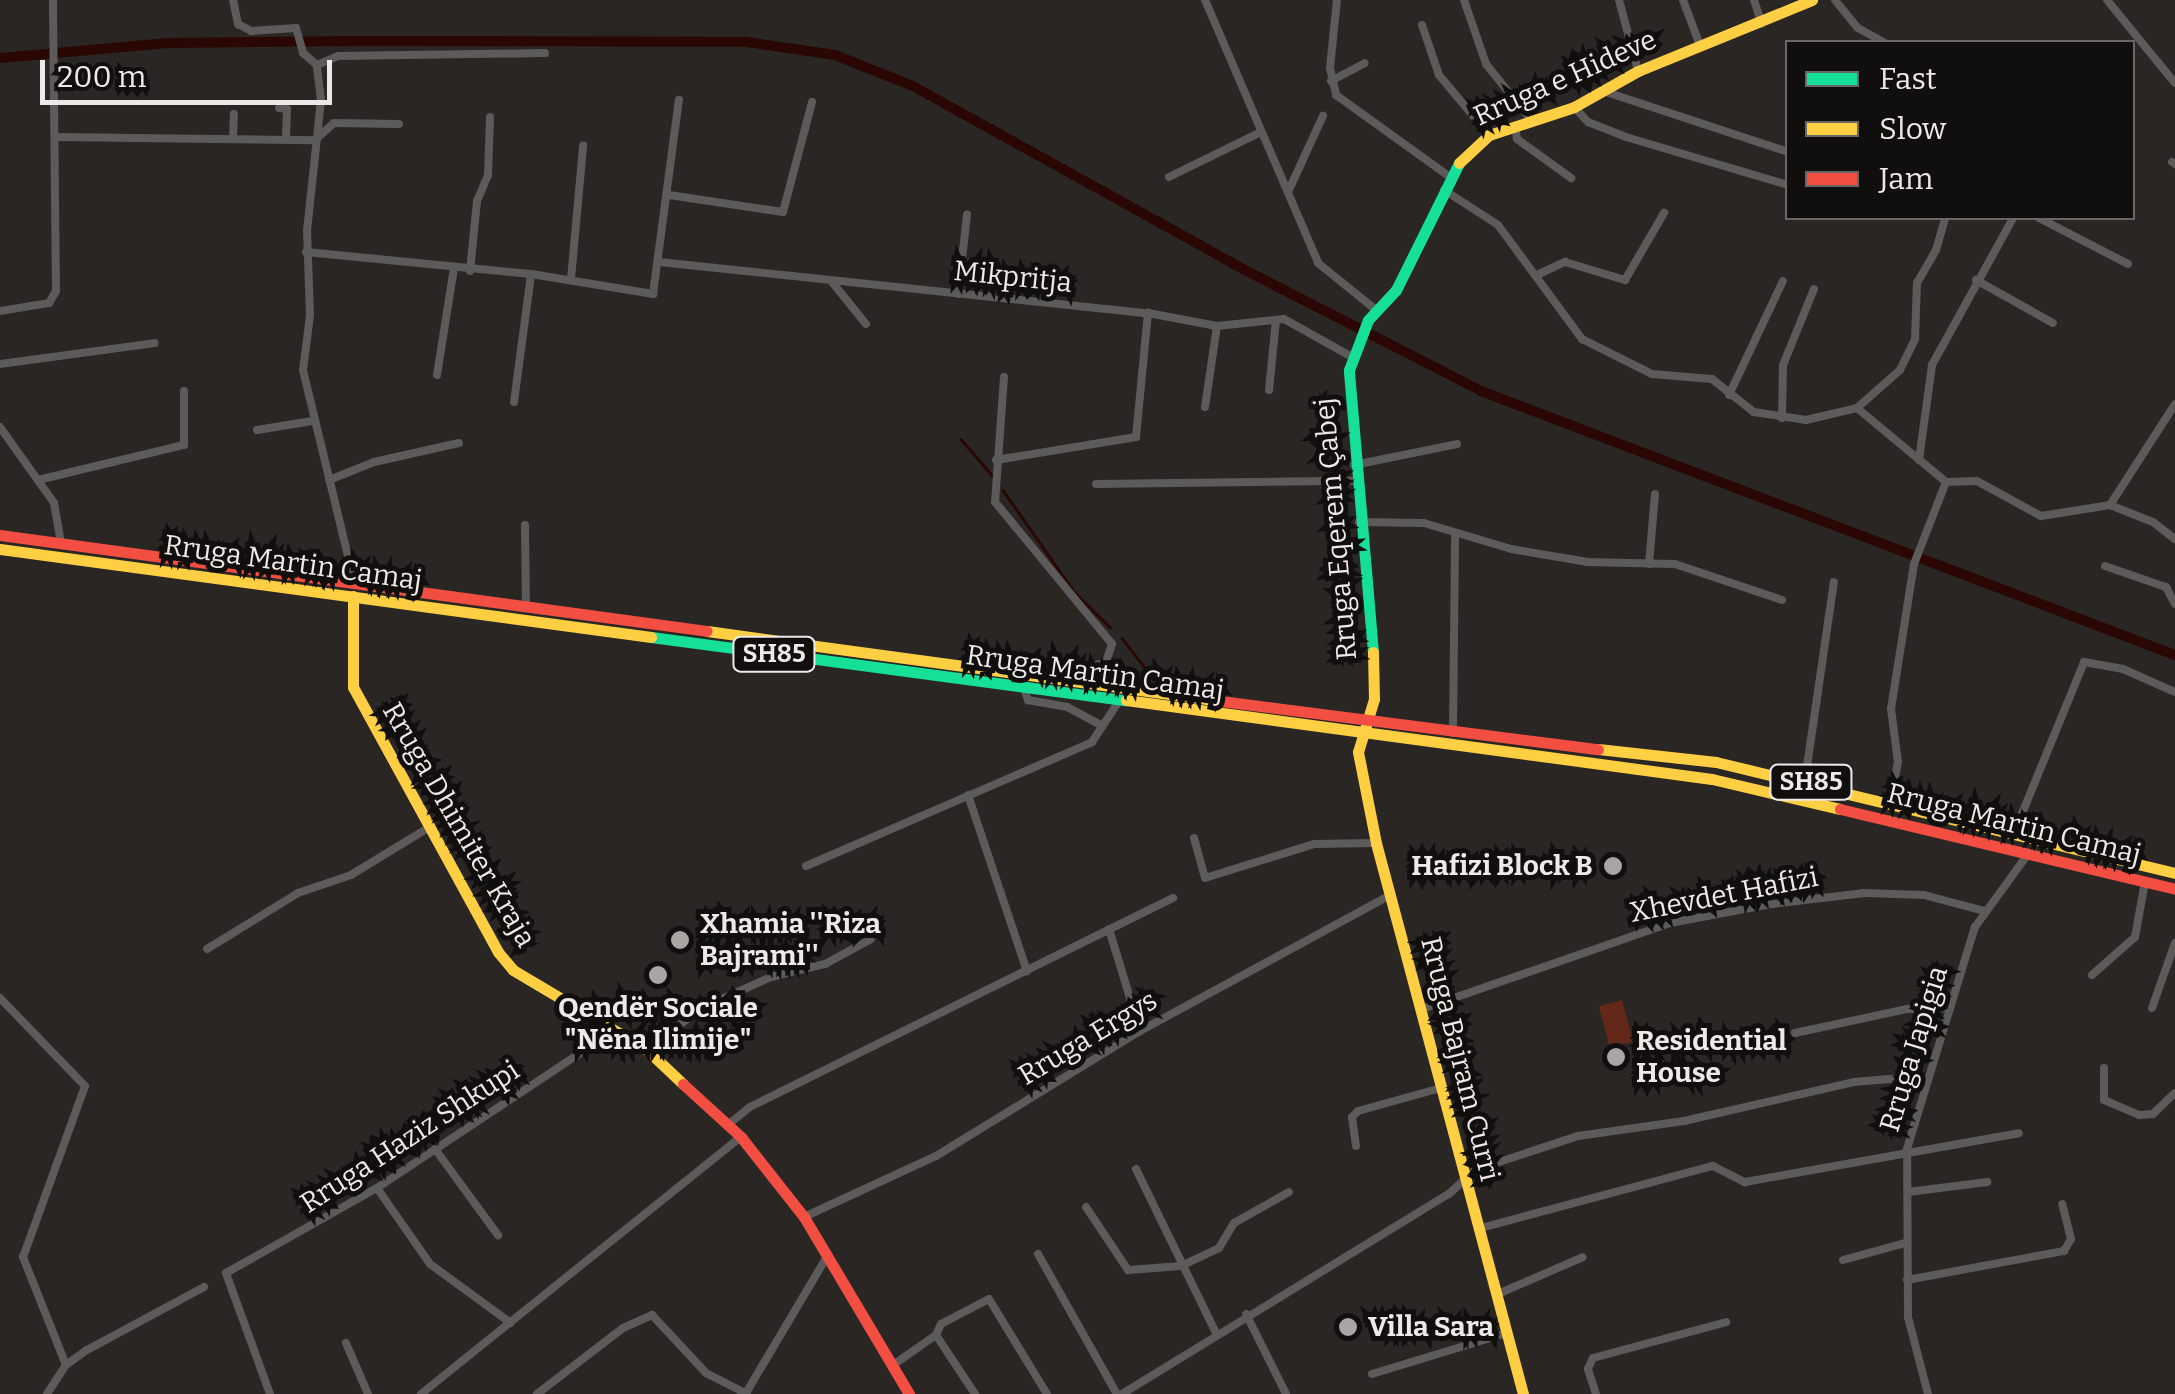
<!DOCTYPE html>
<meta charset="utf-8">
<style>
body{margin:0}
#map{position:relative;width:2175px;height:1394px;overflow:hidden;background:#292624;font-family:Bitter,serif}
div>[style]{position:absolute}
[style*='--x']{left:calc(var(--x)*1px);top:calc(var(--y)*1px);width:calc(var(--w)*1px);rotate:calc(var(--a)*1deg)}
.green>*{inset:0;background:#64281a;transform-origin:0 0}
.stream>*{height:2.5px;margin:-1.25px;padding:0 1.25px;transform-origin:1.25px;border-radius:1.25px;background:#2a0703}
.canal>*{height:10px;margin:-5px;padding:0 5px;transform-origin:5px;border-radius:5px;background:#2a0703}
.street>*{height:8px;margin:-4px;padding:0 4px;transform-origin:4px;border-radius:4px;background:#5c5a5a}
.fast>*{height:11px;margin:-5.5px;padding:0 5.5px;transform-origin:5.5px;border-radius:5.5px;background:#16e098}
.slow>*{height:11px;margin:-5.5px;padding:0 5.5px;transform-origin:5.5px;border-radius:5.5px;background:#ffcf43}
.jam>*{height:11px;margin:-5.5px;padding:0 5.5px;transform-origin:5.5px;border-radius:5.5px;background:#f24e42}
.dots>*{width:28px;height:28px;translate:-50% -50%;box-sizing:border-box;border:5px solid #110f0e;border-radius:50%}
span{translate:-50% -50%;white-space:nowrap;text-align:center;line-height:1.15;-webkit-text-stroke:10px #110f0e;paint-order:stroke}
.shield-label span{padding:2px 8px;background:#110f0e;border:2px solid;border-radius:8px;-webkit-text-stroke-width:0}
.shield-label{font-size:25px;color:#eee9e8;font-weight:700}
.street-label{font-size:28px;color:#eee9e8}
.poi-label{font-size:28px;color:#eee9e8;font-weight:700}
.right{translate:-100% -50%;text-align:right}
.left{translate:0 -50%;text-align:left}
.legend{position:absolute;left:1785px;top:40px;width:350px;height:180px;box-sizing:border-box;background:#110f0e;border:2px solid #696665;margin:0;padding:12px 18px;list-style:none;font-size:30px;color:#eee9e8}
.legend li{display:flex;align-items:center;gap:20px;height:50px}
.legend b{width:50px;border:2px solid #696665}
.scale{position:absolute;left:40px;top:60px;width:292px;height:45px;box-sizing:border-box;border:5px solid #eee9e8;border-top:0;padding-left:12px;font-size:30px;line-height:35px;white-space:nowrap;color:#eee9e8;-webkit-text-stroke:8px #110f0e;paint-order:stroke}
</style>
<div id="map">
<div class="green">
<div style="left:1622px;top:1000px;width:43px;height:24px;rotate:75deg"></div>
</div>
<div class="stream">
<div style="--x:961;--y:439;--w:48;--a:49.3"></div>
<div style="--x:1003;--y:490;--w:126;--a:55"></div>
<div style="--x:1075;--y:593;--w:49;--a:44.2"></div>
<div style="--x:1122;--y:638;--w:51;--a:52.2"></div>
</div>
<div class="canal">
<div style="--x:0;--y:58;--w:169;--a:-5.1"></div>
<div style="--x:168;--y:43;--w:196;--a:-0.6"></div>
<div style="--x:364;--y:41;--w:383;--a:0.1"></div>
<div style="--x:747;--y:42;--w:89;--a:8.4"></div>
<div style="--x:835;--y:55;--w:84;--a:21.7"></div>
<div style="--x:913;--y:86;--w:377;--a:29"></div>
<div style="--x:1243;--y:269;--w:267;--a:27.1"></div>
<div style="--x:1481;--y:391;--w:743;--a:20.83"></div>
</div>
<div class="street">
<div style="--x:233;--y:0;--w:25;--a:78"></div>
<div style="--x:238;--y:24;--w:15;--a:28"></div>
<div style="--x:251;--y:31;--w:45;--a:-3.8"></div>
<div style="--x:296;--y:28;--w:26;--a:74"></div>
<div style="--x:303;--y:53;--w:18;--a:41"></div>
<div style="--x:1205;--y:0;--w:286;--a:66.7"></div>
<div style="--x:1318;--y:263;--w:75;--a:39"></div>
<div style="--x:1337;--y:0;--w:68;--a:95.9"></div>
<div style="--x:1330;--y:68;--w:28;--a:77"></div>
<div style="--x:1336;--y:95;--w:140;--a:35.7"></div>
<div style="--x:1464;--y:0;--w:68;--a:71"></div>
<div style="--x:1486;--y:64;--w:73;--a:51.1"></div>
<div style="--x:1619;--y:0;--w:73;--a:75"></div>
<div style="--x:1683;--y:0;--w:51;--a:69.4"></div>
<div style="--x:1754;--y:0;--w:25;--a:72"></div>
<div style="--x:1835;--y:0;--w:36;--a:51"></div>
<div style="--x:1858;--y:28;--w:29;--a:29"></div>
<div style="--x:2107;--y:0;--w:107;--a:50.7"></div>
<div style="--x:1422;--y:25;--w:53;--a:71.2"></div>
<div style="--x:1439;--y:75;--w:78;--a:50.2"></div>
<div style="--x:1331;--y:81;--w:38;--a:-28"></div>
<div style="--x:1603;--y:91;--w:195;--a:18.2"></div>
<div style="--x:1574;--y:107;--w:21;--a:47"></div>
<div style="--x:1588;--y:122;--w:41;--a:21.5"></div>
<div style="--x:1626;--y:137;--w:169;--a:16.5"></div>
<div style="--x:279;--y:108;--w:8;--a:7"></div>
<div style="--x:287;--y:109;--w:30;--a:92"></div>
<div style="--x:1515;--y:126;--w:13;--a:81"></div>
<div style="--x:1517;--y:139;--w:67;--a:35.8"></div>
<div style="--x:58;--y:137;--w:257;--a:0.7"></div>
<div style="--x:315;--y:140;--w:25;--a:-42"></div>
<div style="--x:334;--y:123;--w:65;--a:0.9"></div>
<div style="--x:233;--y:139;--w:25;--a:-88"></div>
<div style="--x:2172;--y:162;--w:4;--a:34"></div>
<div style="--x:1169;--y:177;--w:102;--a:-26.1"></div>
<div style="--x:1444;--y:190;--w:64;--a:32.9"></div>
<div style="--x:1498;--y:225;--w:142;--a:53.6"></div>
<div style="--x:1582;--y:339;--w:78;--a:26.6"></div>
<div style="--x:1652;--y:374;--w:60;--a:4.8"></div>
<div style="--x:1712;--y:379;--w:53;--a:38.2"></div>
<div style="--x:1754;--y:412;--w:53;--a:8.7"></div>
<div style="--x:1806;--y:420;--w:52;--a:-13.2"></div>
<div style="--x:1857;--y:408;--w:57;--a:-41.5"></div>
<div style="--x:1900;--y:370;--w:34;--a:-64"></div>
<div style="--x:1915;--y:339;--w:56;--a:-88"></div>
<div style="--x:1917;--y:283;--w:38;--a:-60"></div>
<div style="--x:1936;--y:250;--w:33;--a:-74"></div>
<div style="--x:1288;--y:192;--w:84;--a:-65.3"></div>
<div style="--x:669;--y:195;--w:115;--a:8.5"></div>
<div style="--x:783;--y:212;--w:114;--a:-75.2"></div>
<div style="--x:2039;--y:218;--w:100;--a:27.3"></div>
<div style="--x:306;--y:252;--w:226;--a:5.6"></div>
<div style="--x:531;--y:274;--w:124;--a:9.3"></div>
<div style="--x:653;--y:294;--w:196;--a:-82.4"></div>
<div style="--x:659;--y:262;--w:492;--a:6"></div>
<div style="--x:1148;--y:313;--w:70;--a:10.7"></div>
<div style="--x:1217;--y:326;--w:67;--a:-6"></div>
<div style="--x:1284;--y:319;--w:78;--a:29.2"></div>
<div style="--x:470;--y:271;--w:70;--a:-84.3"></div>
<div style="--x:477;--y:201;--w:28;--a:-67"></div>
<div style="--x:488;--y:175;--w:58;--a:-88"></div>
<div style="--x:1539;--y:274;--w:29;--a:-25"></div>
<div style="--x:1565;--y:262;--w:63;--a:16.7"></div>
<div style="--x:1625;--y:280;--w:78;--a:-59.8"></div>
<div style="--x:571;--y:279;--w:134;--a:-84.8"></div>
<div style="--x:1976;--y:280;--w:88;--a:29.2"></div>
<div style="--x:832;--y:282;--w:54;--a:51"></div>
<div style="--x:958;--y:294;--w:80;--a:-83.5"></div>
<div style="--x:0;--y:311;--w:50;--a:-9.3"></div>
<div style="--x:49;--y:303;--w:14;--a:-60"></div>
<div style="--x:56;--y:291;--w:291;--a:-90.6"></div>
<div style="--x:0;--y:364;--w:156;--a:-7.7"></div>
<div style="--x:437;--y:375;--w:108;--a:-81"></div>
<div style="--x:1004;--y:377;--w:125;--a:94.1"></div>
<div style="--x:995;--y:502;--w:184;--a:50.5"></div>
<div style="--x:1112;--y:644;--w:20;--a:108"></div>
<div style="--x:1106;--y:663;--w:22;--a:170"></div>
<div style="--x:1084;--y:667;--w:16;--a:137"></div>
<div style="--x:1269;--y:390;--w:70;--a:-84.3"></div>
<div style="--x:1729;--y:395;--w:126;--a:-64.7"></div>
<div style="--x:514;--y:402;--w:129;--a:-82.4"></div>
<div style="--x:1205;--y:407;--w:82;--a:-81.6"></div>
<div style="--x:1857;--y:408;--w:116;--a:39.7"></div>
<div style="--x:1782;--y:418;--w:53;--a:-88.9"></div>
<div style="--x:1783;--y:365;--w:82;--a:-67.8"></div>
<div style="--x:0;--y:427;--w:93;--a:54.6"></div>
<div style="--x:54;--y:503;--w:41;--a:80.1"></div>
<div style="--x:257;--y:430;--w:56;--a:-9.3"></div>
<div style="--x:996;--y:460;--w:142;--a:-9.3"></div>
<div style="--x:1136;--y:437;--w:125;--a:-84.5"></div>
<div style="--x:1919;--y:460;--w:96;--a:-82.2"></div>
<div style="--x:1932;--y:365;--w:168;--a:-61.1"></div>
<div style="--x:1354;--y:465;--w:105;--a:-11.5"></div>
<div style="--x:38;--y:480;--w:150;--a:-13.5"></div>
<div style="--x:184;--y:445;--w:54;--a:-90"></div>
<div style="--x:329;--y:480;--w:48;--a:-21.8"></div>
<div style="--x:374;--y:462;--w:87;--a:-12.6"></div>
<div style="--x:1946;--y:482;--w:31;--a:-2"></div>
<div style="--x:1977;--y:481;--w:73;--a:28.7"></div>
<div style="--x:2041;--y:516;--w:70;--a:-9.1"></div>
<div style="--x:2110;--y:505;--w:46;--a:21.6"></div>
<div style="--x:2153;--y:522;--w:28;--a:38"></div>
<div style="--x:1096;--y:484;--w:258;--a:-0.7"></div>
<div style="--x:2110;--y:505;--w:120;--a:-57.2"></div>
<div style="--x:1359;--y:522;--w:65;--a:0.9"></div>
<div style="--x:1424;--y:523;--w:91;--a:16.6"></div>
<div style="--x:1511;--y:549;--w:78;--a:9.6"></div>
<div style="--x:1588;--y:562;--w:87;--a:1.3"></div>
<div style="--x:1675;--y:564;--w:113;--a:18.6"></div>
<div style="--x:525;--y:525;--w:79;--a:89.3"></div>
<div style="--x:1649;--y:564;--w:70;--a:-85.1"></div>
<div style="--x:2105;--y:566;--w:65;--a:19"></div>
<div style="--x:2166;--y:587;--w:19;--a:62"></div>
<div style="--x:354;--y:581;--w:217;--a:-103.6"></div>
<div style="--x:303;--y:370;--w:55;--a:-82.7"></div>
<div style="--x:310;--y:315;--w:84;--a:-92"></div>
<div style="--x:307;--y:231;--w:132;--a:-83.9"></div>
<div style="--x:321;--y:100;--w:35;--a:-97"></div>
<div style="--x:317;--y:65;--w:23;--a:-23"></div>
<div style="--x:338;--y:56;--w:207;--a:-0.8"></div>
<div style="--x:1024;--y:688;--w:13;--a:72"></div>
<div style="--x:1028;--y:700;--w:40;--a:10"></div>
<div style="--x:1067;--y:707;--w:36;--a:28"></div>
<div style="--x:1453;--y:733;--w:198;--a:-89.4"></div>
<div style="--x:1805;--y:780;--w:200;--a:-81.7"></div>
<div style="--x:968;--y:795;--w:186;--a:71.5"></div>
<div style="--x:1890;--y:803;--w:42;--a:-79"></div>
<div style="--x:1898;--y:762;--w:53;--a:-97.5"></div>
<div style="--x:1891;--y:709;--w:147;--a:-81"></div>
<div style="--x:1914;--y:564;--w:88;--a:-68.7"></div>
<div style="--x:2014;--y:833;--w:185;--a:-67.7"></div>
<div style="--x:2084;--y:662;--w:40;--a:10"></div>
<div style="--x:2123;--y:669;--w:57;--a:23.9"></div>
<div style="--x:1194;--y:838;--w:41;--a:74.6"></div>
<div style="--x:1205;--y:878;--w:114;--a:-17.3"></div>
<div style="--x:1314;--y:844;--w:62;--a:-0.9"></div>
<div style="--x:806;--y:866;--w:312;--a:-23.4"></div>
<div style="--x:1092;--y:742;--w:49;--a:-56.6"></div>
<div style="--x:1109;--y:929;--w:107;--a:73.1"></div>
<div style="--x:207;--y:949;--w:107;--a:-31.6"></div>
<div style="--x:298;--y:893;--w:56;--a:-18.8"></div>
<div style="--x:351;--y:875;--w:90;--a:-31.4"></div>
<div style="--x:2092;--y:975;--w:57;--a:-41.5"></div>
<div style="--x:2135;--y:937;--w:56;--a:-79.7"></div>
<div style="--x:0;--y:998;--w:122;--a:46"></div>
<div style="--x:85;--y:1086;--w:182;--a:109.9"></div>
<div style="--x:23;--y:1257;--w:116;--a:68.3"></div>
<div style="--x:2152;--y:1008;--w:69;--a:-70.5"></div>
<div style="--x:1422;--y:1009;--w:262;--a:-19.1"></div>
<div style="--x:1670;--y:923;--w:104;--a:-10.6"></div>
<div style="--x:1772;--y:904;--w:93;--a:-6.8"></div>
<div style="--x:1864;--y:893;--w:60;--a:1.9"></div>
<div style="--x:1924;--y:895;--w:62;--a:14.9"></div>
<div style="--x:1795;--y:1033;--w:115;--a:-12.1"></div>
<div style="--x:1907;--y:1009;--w:42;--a:-1.4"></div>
<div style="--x:646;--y:1049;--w:72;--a:-35.9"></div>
<div style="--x:704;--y:1007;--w:73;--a:-24.1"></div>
<div style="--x:771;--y:977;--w:56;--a:-13.5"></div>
<div style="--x:825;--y:964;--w:52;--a:-28.5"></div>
<div style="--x:2104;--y:1068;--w:32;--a:90"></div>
<div style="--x:2104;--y:1100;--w:38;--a:23"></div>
<div style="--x:2139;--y:1115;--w:14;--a:-4"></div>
<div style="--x:2153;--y:1114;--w:30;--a:-44"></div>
<div style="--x:729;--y:1124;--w:27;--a:-39"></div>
<div style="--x:750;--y:1107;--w:472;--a:-26.3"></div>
<div style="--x:1356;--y:1146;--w:29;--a:-98"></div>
<div style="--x:1352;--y:1117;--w:8;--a:-45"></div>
<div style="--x:1358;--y:1111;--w:86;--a:-15.5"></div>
<div style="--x:435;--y:1149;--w:107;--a:53.8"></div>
<div style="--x:1136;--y:1169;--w:185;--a:64"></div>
<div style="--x:377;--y:1188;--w:93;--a:55.1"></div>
<div style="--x:430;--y:1264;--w:100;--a:36.1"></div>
<div style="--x:1908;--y:1192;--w:80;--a:-7.2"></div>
<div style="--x:1086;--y:1207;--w:76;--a:56.3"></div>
<div style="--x:1128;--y:1270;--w:53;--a:-4.3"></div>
<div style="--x:1181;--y:1266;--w:42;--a:-25.3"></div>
<div style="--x:1219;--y:1248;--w:29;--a:-59"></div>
<div style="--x:1234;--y:1223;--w:63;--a:-29.4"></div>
<div style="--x:804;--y:1217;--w:145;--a:-24.8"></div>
<div style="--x:936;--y:1156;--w:239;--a:-31.5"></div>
<div style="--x:1140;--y:1031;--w:285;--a:-28.5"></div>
<div style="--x:1481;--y:1228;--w:240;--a:-15"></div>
<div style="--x:1713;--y:1166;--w:36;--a:27"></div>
<div style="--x:1745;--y:1182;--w:278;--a:-10.1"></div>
<div style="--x:1038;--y:1254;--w:161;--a:60.6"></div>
<div style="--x:1843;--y:1260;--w:64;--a:-15.3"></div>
<div style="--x:1907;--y:1280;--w:160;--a:-10.5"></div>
<div style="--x:2064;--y:1251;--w:14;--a:-60"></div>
<div style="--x:2071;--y:1239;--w:36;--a:-104"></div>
<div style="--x:1500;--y:1293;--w:90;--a:-23.4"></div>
<div style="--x:1246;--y:1314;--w:89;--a:63.4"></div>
<div style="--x:936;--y:1335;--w:71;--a:56.5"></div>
<div style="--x:346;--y:1343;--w:56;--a:66.7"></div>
<div style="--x:893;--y:1365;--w:52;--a:-34.9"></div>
<div style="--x:936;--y:1335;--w:12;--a:-66"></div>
<div style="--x:941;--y:1324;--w:54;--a:-27.5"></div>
<div style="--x:989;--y:1299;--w:111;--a:58.6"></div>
<div style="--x:1372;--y:1374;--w:141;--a:-16.9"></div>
<div style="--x:746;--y:1393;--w:161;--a:-59.3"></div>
<div style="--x:47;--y:1394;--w:35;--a:-57"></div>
<div style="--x:66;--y:1365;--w:26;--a:-36"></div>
<div style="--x:87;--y:1350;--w:133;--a:-28.3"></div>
<div style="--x:270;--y:1394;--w:129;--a:-110"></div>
<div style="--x:226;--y:1273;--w:173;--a:-29.4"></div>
<div style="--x:377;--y:1188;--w:283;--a:-33.6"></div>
<div style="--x:421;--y:1394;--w:410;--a:-38.8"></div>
<div style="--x:537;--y:1394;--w:108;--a:-37.5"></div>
<div style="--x:623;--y:1328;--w:32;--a:-24"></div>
<div style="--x:652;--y:1315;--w:79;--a:47"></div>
<div style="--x:706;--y:1373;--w:46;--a:27.1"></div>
<div style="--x:1122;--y:1394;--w:383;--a:-31.5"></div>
<div style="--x:1449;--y:1194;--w:35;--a:-43"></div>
<div style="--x:1475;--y:1170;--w:108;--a:-18.3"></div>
<div style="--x:1578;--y:1136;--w:107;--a:-8.1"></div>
<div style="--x:1684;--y:1121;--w:174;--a:-12.9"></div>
<div style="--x:1854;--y:1082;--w:48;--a:-4.8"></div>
<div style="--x:1902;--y:1078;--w:25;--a:11"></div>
<div style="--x:1596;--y:1394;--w:26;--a:-108"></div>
<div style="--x:1588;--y:1369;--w:12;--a:-66"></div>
<div style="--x:1593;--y:1358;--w:138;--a:-15.1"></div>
<div style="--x:1928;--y:1394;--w:80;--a:-104.6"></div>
<div style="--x:1908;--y:1317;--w:168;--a:-90.3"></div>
<div style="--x:1907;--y:1149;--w:232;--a:-73"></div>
<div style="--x:1975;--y:927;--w:90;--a:-54"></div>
</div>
<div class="fast">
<div style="--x:651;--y:637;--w:479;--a:7.6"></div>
<div style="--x:1373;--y:652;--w:283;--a:-94.9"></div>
<div style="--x:1349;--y:370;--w:53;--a:-69.2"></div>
<div style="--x:1368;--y:320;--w:41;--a:-47"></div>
<div style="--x:1396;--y:290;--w:142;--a:-63.6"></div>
</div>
<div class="slow">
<div style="--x:1459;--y:163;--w:41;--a:-43"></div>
<div style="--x:1489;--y:135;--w:89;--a:-18.2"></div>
<div style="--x:1574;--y:107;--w:73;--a:-29.4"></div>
<div style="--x:1638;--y:71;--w:188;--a:-22.2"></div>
<div style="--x:0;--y:549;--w:657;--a:7.7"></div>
<div style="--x:353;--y:596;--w:91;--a:90"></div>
<div style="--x:353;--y:687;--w:302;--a:61.3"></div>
<div style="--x:498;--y:952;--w:23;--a:50"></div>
<div style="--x:513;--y:970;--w:155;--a:30.7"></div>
<div style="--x:646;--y:1049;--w:51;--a:43.4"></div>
<div style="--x:707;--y:631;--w:511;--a:7.77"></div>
<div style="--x:1373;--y:652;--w:47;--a:88.8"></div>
<div style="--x:1374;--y:699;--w:55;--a:106.8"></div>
<div style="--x:1358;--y:752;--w:93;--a:78.8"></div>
<div style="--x:1376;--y:843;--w:570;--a:75.06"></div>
<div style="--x:1126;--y:700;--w:591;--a:7.68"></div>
<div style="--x:1712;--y:779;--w:131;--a:13.2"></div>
<div style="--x:1598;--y:749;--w:119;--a:6.3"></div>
<div style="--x:1716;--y:762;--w:472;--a:13.6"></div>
</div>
<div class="jam">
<div style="--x:0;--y:535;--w:713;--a:7.73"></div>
<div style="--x:1213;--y:700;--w:388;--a:7.3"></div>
<div style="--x:1840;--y:809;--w:344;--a:13.4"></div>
<div style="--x:683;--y:1084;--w:79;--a:42.4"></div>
<div style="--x:741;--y:1137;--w:102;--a:51.8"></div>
<div style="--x:804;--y:1217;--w:206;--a:59.3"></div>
</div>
<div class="dots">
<div style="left:1613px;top:866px;background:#a9a5a3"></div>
<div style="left:680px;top:940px;background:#a9a5a3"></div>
<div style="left:658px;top:975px;background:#a9a5a3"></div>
<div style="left:1616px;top:1057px;background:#a9a5a3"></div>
<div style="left:1348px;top:1327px;background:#a9a5a3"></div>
</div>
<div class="shield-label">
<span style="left:774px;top:654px">SH85</span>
<span style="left:1811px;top:782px">SH85</span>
</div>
<div class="street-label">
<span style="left:1565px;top:78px;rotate:-24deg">Rruga e Hideve</span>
<span style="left:1013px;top:277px;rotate:6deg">Mikpritja</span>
<span style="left:1336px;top:529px;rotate:-95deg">Rruga Eqerem Çabej</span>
<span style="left:293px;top:563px;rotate:8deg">Rruga Martin Camaj</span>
<span style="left:1095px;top:673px;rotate:8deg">Rruga Martin Camaj</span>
<span style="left:2014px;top:824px;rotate:14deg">Rruga Martin Camaj</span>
<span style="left:459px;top:825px;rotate:60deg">Rruga Dhimiter Kraja</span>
<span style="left:1724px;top:895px;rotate:-11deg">Xhevdet Hafizi</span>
<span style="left:1088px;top:1038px;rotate:-31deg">Rruga Ergys</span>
<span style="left:1914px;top:1049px;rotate:-73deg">Rruga Japigia</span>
<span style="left:1460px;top:1059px;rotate:76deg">Rruga Bajram Curri</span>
<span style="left:410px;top:1137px;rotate:-33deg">Rruga Haziz Shkupi</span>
</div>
<div class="poi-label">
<span class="right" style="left:1593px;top:866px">Hafizi Block B</span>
<span class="left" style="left:700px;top:940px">Xhamia ''Riza<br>Bajrami''</span>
<span style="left:658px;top:1024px">Qendër Sociale<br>"Nëna Ilimije"</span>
<span class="left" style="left:1636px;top:1057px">Residential<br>House</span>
<span class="left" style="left:1368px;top:1327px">Villa Sara</span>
</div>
<ul class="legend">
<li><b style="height:12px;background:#16e098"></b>Fast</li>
<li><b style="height:12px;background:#ffcf43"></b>Slow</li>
<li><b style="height:12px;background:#f24e42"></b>Jam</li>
</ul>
<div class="scale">200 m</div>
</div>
